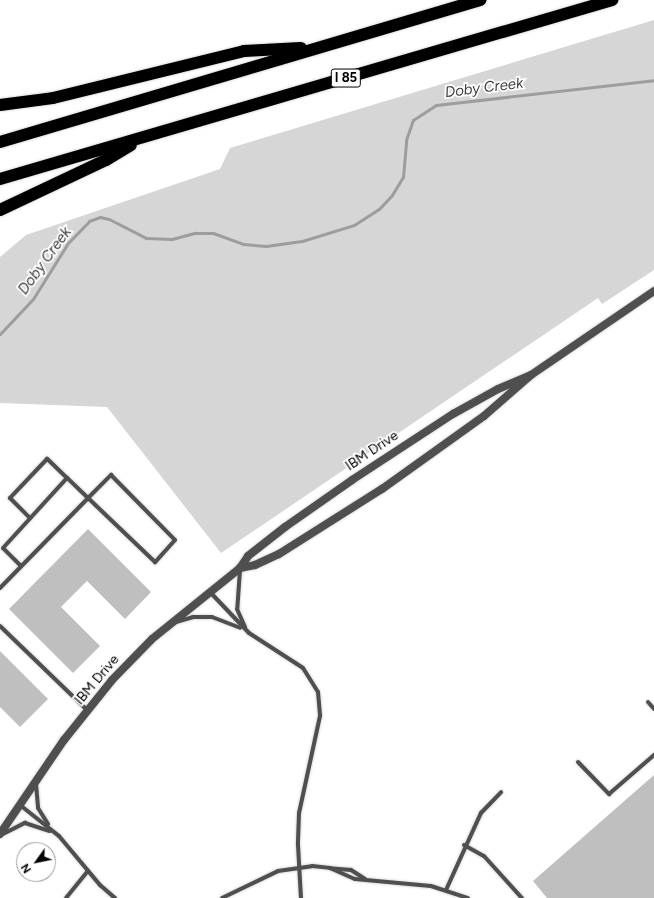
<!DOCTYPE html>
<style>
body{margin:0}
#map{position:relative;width:654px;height:898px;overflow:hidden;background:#fff;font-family:Figtree,sans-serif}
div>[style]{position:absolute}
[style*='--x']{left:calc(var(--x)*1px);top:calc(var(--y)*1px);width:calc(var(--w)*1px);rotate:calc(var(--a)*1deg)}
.green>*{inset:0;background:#d6d6d6}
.stream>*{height:3px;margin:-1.5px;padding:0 1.5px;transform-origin:1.5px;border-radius:1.5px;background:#9d9d9d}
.building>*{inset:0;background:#bfbfbf}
.roads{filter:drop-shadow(0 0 1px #dbdbdb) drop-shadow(0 0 1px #dbdbdb)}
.service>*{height:4px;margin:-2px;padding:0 2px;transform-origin:2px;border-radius:2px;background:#4f4f4f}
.tertiary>*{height:8px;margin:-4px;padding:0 4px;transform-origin:4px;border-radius:4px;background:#4f4f4f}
.motorway>*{height:12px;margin:-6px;padding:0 6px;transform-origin:6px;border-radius:6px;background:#000}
span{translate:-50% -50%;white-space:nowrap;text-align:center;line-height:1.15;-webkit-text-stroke:3.5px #fff;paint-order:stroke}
.shield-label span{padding:1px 3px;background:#fff;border:1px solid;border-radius:3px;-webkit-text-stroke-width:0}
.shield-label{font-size:13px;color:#000;font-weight:700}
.street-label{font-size:14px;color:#000}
.water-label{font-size:15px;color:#3e3e3e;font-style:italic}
.north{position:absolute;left:16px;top:842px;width:40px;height:40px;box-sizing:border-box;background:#fff;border:1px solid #999;border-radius:50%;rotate:237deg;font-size:11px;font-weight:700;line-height:16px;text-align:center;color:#000}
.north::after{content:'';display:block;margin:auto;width:14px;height:18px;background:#000;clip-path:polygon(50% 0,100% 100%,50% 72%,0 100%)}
</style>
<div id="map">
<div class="green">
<div style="clip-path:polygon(654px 20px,654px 270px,602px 304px,598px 298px,221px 553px,107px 407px,0 403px,0 257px,26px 235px,220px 169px,230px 148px)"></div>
</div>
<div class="stream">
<div style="--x:0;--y:334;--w:48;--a:-46.7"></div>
<div style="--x:33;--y:299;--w:66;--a:-58"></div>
<div style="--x:68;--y:243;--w:30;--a:-46"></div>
<div style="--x:89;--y:221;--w:12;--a:-20"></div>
<div style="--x:100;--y:217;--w:9;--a:13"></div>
<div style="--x:109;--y:219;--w:42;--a:27.2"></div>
<div style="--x:146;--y:238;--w:26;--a:2"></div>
<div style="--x:172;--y:239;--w:24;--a:-15"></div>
<div style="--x:195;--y:233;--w:18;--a:0"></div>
<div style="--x:213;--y:233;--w:32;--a:20"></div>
<div style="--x:243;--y:244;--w:23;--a:5"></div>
<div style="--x:266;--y:246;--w:36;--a:-8"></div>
<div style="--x:302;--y:241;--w:54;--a:-17.1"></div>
<div style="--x:354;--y:225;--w:30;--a:-33"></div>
<div style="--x:379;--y:209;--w:19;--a:-47"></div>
<div style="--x:392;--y:195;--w:21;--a:-59"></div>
<div style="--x:403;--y:177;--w:37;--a:-85"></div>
<div style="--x:406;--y:140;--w:21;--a:-71"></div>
<div style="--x:413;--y:120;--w:27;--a:-33"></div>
<div style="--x:436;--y:105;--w:219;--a:-6.5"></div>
</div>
<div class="building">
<div style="clip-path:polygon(88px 529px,151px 592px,125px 619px,87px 581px,61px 607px,100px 646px,73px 673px,9px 609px)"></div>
<div style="clip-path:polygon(0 651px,48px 699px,20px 727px,0 707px)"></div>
<div style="clip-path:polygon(654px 775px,654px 898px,547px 898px,533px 881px)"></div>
</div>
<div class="roads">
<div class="service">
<div style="--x:21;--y:566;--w:25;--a:-135"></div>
<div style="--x:3;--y:548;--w:95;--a:-47.6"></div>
<div style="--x:240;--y:570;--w:39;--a:94"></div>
<div style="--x:237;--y:609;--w:20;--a:66"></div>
<div style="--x:0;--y:588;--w:126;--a:-45.6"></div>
<div style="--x:88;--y:498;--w:33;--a:-45"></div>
<div style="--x:111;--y:475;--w:91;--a:45.4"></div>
<div style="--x:175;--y:540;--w:30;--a:132"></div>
<div style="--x:155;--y:562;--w:93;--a:-136.3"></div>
<div style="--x:88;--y:498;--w:29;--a:-136"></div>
<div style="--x:67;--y:478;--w:28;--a:-136"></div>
<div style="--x:47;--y:459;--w:54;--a:133.5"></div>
<div style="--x:10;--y:498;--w:28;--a:45"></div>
<div style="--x:209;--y:591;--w:58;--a:46.4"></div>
<div style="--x:249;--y:633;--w:64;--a:32.9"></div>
<div style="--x:303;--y:668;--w:28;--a:58"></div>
<div style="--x:318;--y:692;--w:24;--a:85"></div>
<div style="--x:320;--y:716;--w:99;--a:102.2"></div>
<div style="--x:299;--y:813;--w:32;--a:92"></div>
<div style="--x:298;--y:845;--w:53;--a:86.8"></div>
<div style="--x:176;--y:622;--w:18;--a:-16"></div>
<div style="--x:193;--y:617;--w:19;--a:0"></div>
<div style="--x:212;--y:617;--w:30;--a:21"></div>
<div style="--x:0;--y:626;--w:121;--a:44"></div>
<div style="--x:648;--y:702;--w:9;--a:49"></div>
<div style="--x:578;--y:762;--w:45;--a:45.9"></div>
<div style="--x:609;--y:794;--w:60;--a:-40.9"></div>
<div style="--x:36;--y:784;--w:24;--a:85"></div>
<div style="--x:38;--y:808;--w:19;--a:58"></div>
<div style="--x:20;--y:805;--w:50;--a:38.5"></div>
<div style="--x:59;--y:836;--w:64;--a:50.1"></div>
<div style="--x:100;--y:885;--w:20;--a:41"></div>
<div style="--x:3;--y:834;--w:25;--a:-27"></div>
<div style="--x:25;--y:823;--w:26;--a:18"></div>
<div style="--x:464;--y:845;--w:23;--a:29"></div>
<div style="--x:484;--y:856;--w:57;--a:47.9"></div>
<div style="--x:365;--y:879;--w:17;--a:-147"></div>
<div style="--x:351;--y:870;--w:21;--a:-175"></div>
<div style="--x:330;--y:868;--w:27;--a:24"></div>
<div style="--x:355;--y:879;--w:76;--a:5.3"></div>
<div style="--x:431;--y:886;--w:39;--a:18"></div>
<div style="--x:446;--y:890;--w:85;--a:-65.6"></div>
<div style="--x:481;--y:813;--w:29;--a:-46"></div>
<div style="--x:66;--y:898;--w:35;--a:-51"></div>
<div style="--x:222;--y:898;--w:62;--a:-25.7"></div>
<div style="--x:278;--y:871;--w:34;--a:-8"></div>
<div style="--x:312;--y:866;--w:18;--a:6"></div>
</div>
<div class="tertiary">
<div style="--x:240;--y:568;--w:15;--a:-11"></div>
<div style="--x:255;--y:565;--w:26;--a:-25"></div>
<div style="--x:279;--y:554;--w:122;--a:-32.3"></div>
<div style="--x:382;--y:489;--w:125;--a:-35.6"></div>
<div style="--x:484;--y:416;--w:62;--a:-41.1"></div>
<div style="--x:531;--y:375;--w:149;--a:-34.3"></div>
<div style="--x:0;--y:834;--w:114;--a:-55.8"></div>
<div style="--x:64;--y:740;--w:77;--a:-51.3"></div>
<div style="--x:112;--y:680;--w:57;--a:-45.7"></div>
<div style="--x:152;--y:639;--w:113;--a:-38.9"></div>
<div style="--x:240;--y:568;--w:14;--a:-56"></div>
<div style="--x:248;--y:556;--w:47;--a:-38.1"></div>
<div style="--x:285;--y:527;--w:82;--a:-35"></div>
<div style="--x:352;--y:480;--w:121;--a:-33.2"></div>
<div style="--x:453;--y:414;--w:51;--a:-29.1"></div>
<div style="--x:498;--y:389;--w:36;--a:-23"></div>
</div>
<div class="motorway">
<div style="--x:0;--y:105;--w:53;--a:-7.5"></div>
<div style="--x:53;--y:98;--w:197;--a:-13.8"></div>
<div style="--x:244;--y:51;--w:57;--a:-3"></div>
<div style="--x:0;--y:142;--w:501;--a:-16.48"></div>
<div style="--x:0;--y:179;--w:638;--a:-16.3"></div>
<div style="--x:0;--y:210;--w:117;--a:-25.3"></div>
<div style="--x:106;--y:160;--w:29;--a:-31"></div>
</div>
</div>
<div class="shield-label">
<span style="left:346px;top:78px">I 85</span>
</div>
<div class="street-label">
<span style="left:372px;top:451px;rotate:-34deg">IBM Drive</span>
<span style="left:97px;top:680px;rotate:-50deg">IBM Drive</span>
</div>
<div class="water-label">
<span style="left:484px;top:88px;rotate:-7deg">Doby Creek</span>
<span style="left:45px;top:261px;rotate:-54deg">Doby Creek</span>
</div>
<div class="north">N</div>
</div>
